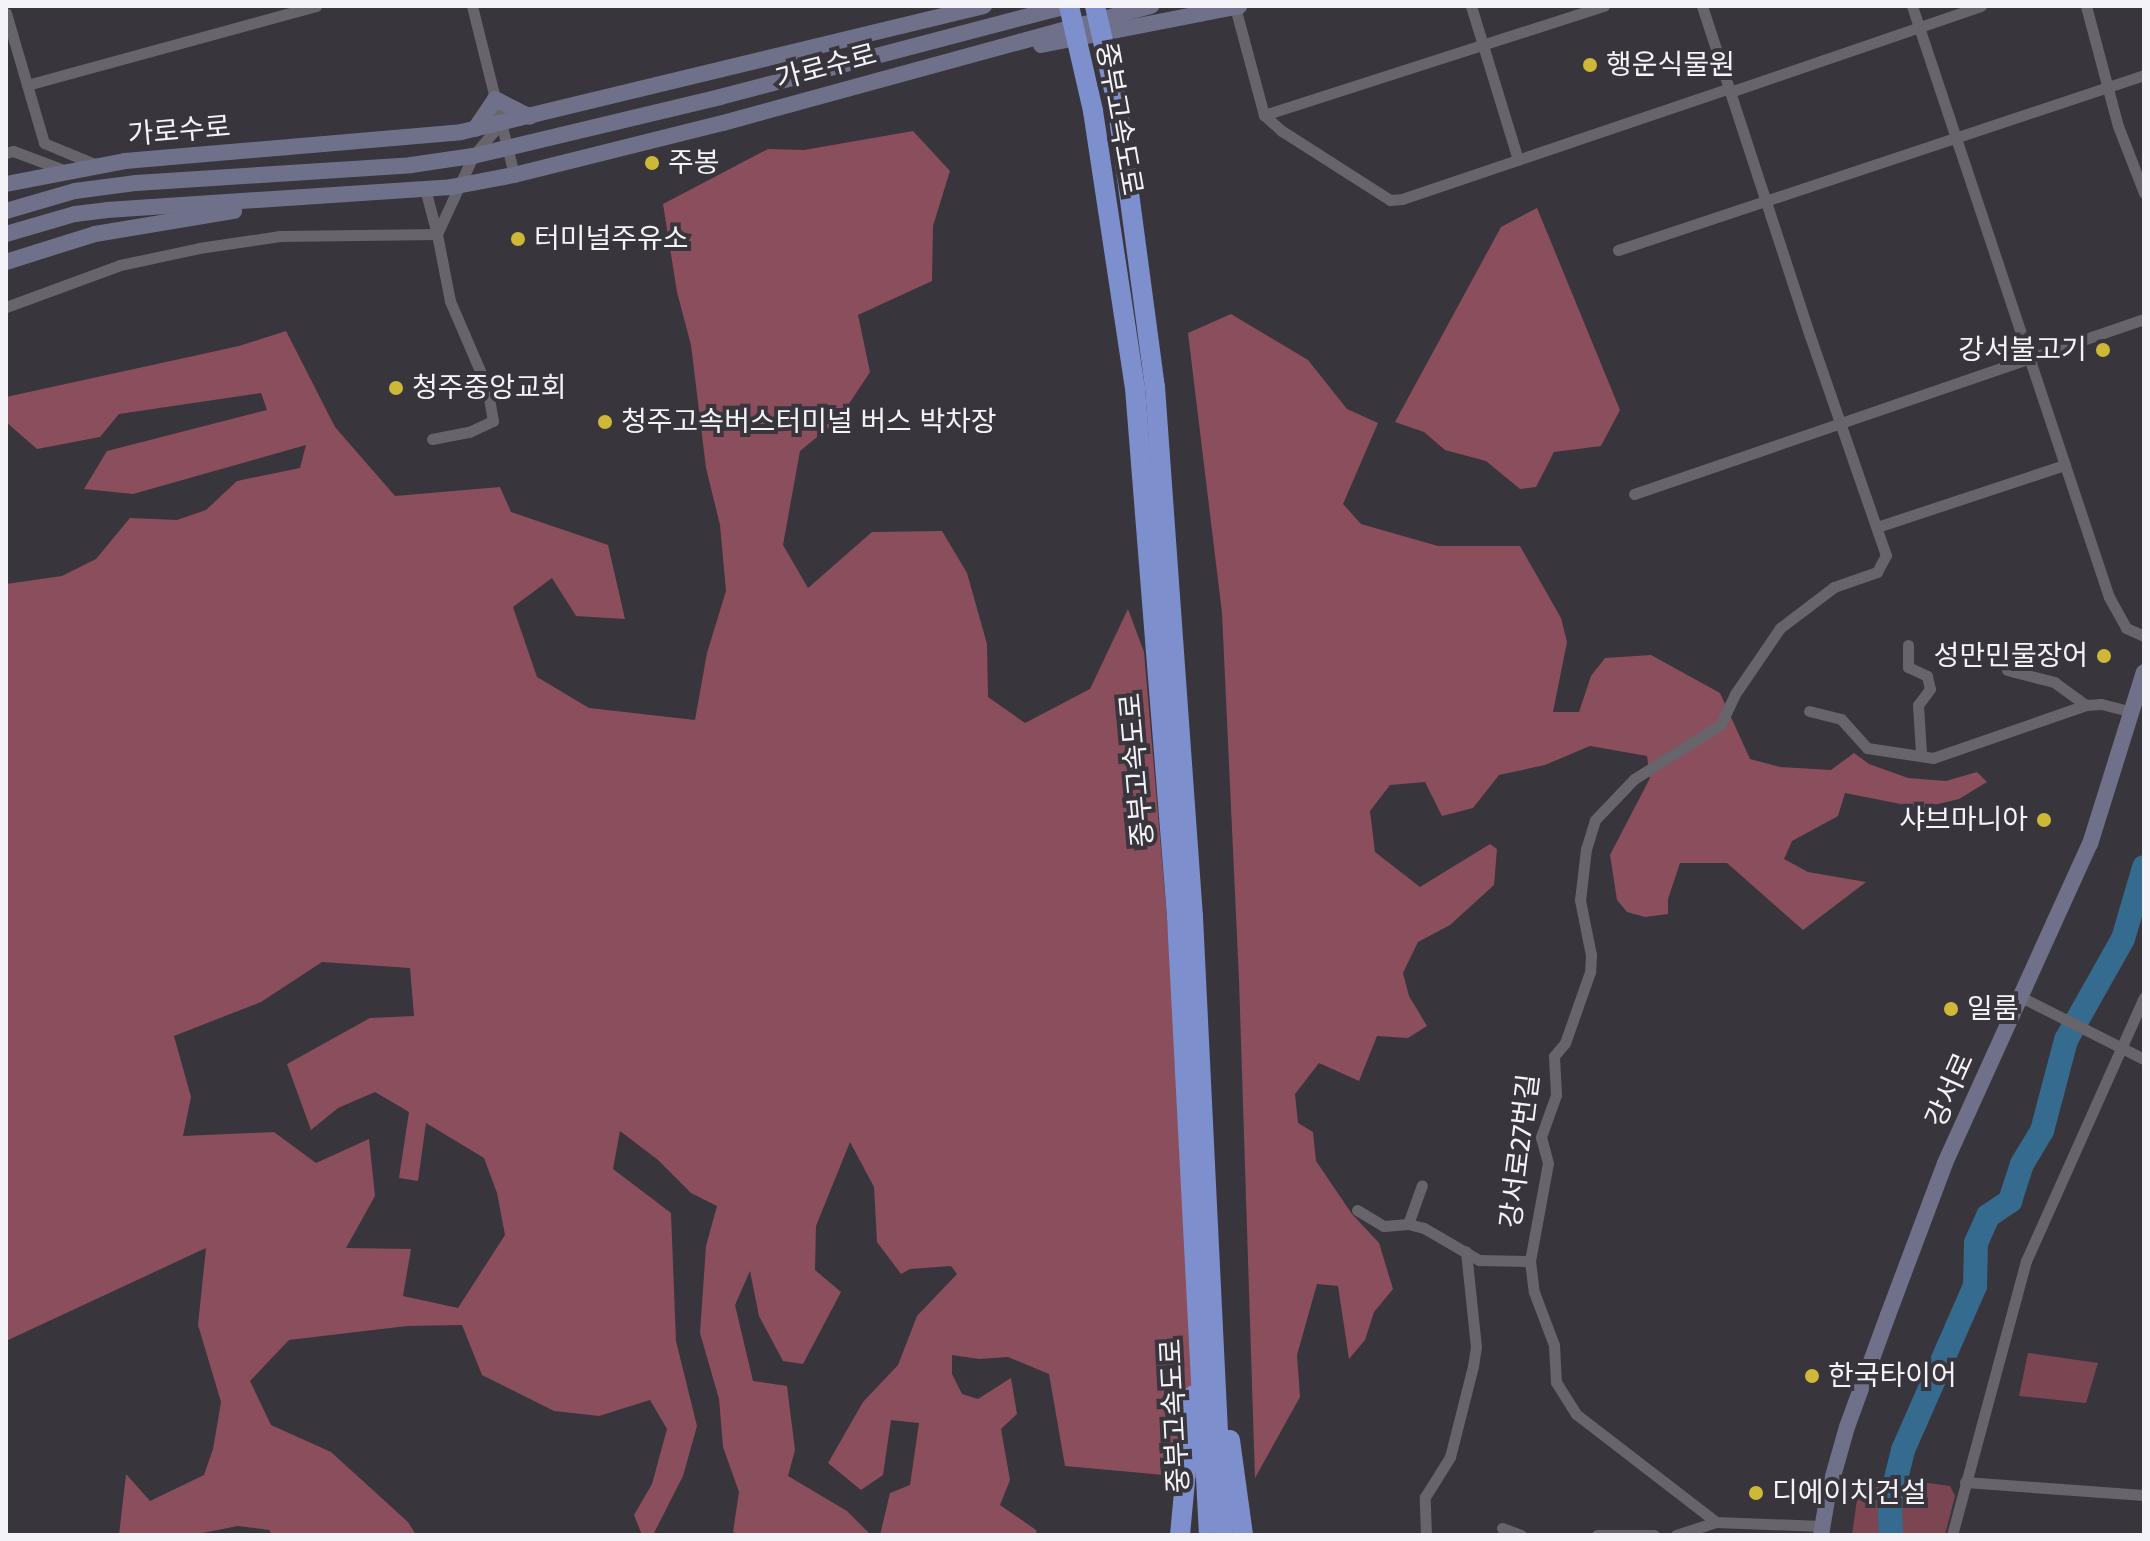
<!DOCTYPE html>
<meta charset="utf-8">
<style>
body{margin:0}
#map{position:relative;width:2150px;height:1541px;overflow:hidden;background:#38353d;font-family:"Fira Sans","Noto Sans KR",sans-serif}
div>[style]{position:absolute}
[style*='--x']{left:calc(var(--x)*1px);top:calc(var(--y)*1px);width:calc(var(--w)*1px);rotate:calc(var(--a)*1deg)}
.green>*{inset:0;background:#7c4552}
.forest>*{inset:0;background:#8a4e5c}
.river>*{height:24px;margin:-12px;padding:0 12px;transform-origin:12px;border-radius:12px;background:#366b90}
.street>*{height:11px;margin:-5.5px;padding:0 5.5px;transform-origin:5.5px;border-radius:5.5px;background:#67646c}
.secondary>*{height:16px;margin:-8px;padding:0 8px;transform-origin:8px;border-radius:8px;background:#6e7189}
.highway>*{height:20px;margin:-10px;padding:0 10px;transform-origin:10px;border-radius:10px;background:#7e8fce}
.dots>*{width:22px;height:22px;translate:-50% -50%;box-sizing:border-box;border:4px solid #38353d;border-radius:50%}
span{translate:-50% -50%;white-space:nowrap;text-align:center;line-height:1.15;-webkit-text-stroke:8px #38353d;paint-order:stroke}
.poi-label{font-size:28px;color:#f4f3f8}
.left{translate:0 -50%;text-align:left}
.right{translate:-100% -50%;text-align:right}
.street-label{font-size:28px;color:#f4f3f8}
.frame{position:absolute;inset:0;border:8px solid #f4f3f8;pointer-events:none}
</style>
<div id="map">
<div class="green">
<div style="clip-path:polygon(2028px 1353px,2098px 1363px,2086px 1403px,2019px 1396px)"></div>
<div style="clip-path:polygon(1860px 1478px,1892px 1480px,1885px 1506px,1886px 1535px,1852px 1535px)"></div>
<div style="clip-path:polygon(1907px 1480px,1950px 1486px,1955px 1496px,1945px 1535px,1899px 1535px,1898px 1518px)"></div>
</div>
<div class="forest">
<div style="clip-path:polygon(evenodd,913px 131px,950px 171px,933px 226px,932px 281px,858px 315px,870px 372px,839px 419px,800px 451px,783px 545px,808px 588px,872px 532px,942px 531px,967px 573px,987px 644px,988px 697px,1025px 723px,1090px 689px,1128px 609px,1144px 652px,1173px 988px,1197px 1478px,1065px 1466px,1049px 1374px,1008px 1357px,979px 1359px,952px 1355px,952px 1374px,962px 1394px,978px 1399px,1011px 1378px,1017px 1414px,1001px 1429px,1010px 1480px,1000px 1505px,1036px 1530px,1037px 1535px,880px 1535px,890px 1493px,910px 1485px,919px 1423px,891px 1420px,883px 1475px,861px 1490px,828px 1463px,863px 1402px,898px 1365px,917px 1316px,957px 1274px,951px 1266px,910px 1269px,901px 1274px,877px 1242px,874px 1187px,850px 1142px,816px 1226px,815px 1270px,841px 1292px,803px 1364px,783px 1361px,759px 1316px,750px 1271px,735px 1305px,753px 1381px,787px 1386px,795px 1450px,788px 1476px,847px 1511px,871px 1535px,739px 1535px,733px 1532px,739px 1492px,723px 1447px,719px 1399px,700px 1333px,706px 1246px,717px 1206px,691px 1193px,658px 1160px,620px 1131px,613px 1169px,671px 1213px,676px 1341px,697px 1426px,683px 1476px,653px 1535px,642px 1535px,634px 1515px,652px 1484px,667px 1429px,650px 1400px,599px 1416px,554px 1411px,482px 1375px,462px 1325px,407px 1326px,289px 1340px,250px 1381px,271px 1425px,331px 1452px,408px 1522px,416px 1535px,272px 1535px,269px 1530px,238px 1526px,192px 1535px,119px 1535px,126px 1474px,150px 1501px,204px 1475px,213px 1449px,221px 1402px,198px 1325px,206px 1248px,6px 1341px,6px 584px,62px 576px,96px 559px,130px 518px,177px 520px,206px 510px,237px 481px,300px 468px,306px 445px,133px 494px,84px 489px,107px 451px,267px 410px,261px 393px,119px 414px,100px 437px,37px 449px,6px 422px,6px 397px,239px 346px,286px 331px,335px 427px,395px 496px,500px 487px,511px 512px,608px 545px,625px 619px,576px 616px,552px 578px,513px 607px,537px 677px,589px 708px,695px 720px,707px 653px,726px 591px,720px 525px,706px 468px,691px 345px,677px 292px,663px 204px,768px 149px,804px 150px,913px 131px,322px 962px,410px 968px,414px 1016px,370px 1018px,287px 1064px,311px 1130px,338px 1108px,375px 1092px,409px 1112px,399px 1178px,418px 1181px,426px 1123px,484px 1158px,497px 1193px,505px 1235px,458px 1308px,403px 1296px,411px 1249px,346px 1248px,375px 1196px,369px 1139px,316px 1163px,274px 1132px,183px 1136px,191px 1097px,174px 1036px,261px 1002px,322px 962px)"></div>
<div style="clip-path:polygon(1537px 208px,1620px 410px,1601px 446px,1554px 452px,1536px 487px,1520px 489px,1486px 461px,1445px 450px,1424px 432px,1395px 422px,1501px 227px)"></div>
<div style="clip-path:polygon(1231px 314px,1308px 360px,1347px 409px,1378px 423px,1343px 504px,1361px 524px,1438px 546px,1520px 546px,1561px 618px,1567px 642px,1553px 712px,1579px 712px,1591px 676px,1605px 658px,1651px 655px,1720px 693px,1750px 759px,1780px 767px,1831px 770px,1854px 753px,1869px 764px,1908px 778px,1946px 781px,1977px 772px,1987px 782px,1959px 799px,1921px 808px,1845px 793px,1838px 816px,1792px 841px,1784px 859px,1808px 872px,1866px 882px,1803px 930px,1727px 863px,1680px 863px,1668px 899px,1668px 914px,1645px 917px,1627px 912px,1617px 900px,1610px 855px,1650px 778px,1647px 756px,1590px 746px,1545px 765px,1499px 775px,1473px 808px,1442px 816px,1425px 782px,1390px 785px,1370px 811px,1375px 852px,1420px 887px,1490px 844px,1497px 849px,1494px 885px,1450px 925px,1418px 942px,1403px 973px,1409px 996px,1427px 1026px,1408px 1038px,1377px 1036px,1359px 1081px,1319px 1063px,1295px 1094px,1298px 1123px,1313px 1132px,1316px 1161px,1352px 1214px,1379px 1243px,1393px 1289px,1374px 1312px,1365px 1340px,1349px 1359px,1338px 1286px,1317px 1284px,1297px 1355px,1300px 1397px,1255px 1478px,1239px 980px,1222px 613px,1188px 333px)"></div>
</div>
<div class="river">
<div style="--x:1891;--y:1535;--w:32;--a:-92"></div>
<div style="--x:1890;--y:1503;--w:55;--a:-76.2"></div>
<div style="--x:1903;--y:1450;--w:179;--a:-66.3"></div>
<div style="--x:1975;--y:1286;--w:43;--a:-88.7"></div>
<div style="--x:1976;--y:1243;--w:30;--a:-66"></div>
<div style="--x:1988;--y:1216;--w:27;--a:-34"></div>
<div style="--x:2010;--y:1201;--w:39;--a:-72"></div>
<div style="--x:2022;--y:1164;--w:39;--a:-59"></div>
<div style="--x:2042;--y:1131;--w:94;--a:-75.2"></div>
<div style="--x:2066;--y:1040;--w:116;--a:-60.6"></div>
<div style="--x:2123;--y:939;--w:75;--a:-73.7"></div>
</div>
<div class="street">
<div style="--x:472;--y:6;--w:174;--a:76"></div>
<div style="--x:1471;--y:6;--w:161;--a:73"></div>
<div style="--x:1702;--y:6;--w:347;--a:71.9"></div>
<div style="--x:1810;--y:336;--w:232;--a:70.9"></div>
<div style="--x:1886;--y:555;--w:19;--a:118"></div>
<div style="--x:1877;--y:572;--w:46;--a:160.8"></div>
<div style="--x:1834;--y:587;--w:68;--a:142.8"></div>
<div style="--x:1780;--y:628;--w:80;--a:124.3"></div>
<div style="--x:1735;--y:694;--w:33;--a:115"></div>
<div style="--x:1721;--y:724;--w:103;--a:147.7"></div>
<div style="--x:1634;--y:779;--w:57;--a:133.6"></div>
<div style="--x:1595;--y:820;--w:30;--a:107"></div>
<div style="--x:1586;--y:849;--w:51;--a:96.7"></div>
<div style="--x:1580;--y:900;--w:56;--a:78.7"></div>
<div style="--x:1591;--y:955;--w:17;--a:93"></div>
<div style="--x:1590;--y:972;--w:75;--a:109.4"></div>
<div style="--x:1565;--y:1043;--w:17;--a:130"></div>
<div style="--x:1554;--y:1056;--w:39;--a:87"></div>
<div style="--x:1556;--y:1095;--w:45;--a:109.7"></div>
<div style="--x:1541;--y:1137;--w:27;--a:75"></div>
<div style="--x:1548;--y:1163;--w:100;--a:100.4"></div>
<div style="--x:1530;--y:1261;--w:31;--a:83"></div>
<div style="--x:1534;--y:1292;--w:57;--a:69.3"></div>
<div style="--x:1554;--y:1345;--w:37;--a:87"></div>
<div style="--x:1556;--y:1382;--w:38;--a:58"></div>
<div style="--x:1576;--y:1414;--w:177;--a:37.6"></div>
<div style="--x:1716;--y:1522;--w:106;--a:2.2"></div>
<div style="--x:1912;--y:6;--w:623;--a:71.57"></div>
<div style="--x:2109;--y:597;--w:35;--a:61"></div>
<div style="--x:2126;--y:628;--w:20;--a:24"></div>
<div style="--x:2086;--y:6;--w:124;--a:75.1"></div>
<div style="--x:2118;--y:126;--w:72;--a:68.8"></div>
<div style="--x:1235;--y:7;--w:112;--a:75"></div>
<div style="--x:1264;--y:115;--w:24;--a:42"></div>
<div style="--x:1282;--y:131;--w:128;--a:32.6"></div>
<div style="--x:1390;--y:200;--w:12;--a:-5"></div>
<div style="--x:1402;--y:199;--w:345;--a:-18.7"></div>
<div style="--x:6;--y:13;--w:135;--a:73.7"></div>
<div style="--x:44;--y:143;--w:57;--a:22.5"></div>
<div style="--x:27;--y:85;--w:300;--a:-15.3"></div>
<div style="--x:1730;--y:92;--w:265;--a:-18.9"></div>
<div style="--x:1264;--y:115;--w:357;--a:-17.8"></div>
<div style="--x:6;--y:153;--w:7;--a:-16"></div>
<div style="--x:13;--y:151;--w:54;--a:20.4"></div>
<div style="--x:1618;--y:250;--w:554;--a:-18.4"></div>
<div style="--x:6;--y:307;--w:121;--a:-20.2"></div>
<div style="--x:120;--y:265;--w:81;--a:-12.1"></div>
<div style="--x:199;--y:248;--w:82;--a:-8.4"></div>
<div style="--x:280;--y:236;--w:157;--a:-0.7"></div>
<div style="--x:437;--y:234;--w:47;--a:-104.9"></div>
<div style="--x:432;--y:439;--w:38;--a:-11"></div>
<div style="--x:469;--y:432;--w:26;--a:-25"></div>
<div style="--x:493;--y:421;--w:35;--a:-100"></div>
<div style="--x:487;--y:387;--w:94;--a:-113.3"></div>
<div style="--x:450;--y:301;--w:68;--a:-101"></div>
<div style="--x:437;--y:234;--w:86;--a:-65.2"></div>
<div style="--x:473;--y:156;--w:42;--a:-49.8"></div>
<div style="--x:1634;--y:494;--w:539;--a:-18.94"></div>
<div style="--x:1877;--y:527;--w:198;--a:-18.3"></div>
<div style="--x:1908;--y:645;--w:22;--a:90"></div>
<div style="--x:1908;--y:667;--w:21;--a:25"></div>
<div style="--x:1927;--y:676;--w:13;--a:77"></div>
<div style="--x:1930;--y:689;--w:20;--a:127"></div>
<div style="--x:1918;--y:705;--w:48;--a:86.4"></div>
<div style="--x:2007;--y:670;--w:49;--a:14.3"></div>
<div style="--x:2054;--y:682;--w:39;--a:36"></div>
<div style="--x:1809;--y:711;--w:33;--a:14"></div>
<div style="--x:1841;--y:719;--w:39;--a:48"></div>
<div style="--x:1867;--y:748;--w:67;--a:8.6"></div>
<div style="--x:1933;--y:758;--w:162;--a:-19.1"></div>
<div style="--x:2086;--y:705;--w:15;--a:-4"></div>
<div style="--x:2101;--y:704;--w:32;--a:14"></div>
<div style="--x:2021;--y:997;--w:138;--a:26.8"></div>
<div style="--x:1357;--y:1210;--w:31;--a:31"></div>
<div style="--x:1384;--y:1226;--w:24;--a:-5"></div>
<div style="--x:1408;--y:1224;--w:16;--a:14"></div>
<div style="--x:1424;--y:1228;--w:64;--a:30.2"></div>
<div style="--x:1479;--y:1260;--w:51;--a:1.1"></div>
<div style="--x:1408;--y:1224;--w:41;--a:-70.3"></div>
<div style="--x:1965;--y:1482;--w:179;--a:4.2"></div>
<div style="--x:1502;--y:1528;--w:20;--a:20"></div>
<div style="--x:1426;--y:1535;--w:38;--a:-92"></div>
<div style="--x:1425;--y:1497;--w:47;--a:-58"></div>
<div style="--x:1450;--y:1457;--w:94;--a:-75.8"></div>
<div style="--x:1473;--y:1366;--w:19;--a:-81"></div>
<div style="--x:1476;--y:1347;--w:96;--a:-96"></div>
<div style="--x:1597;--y:1535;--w:57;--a:0"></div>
<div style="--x:1676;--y:1535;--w:42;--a:-18"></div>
<div style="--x:1952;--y:1535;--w:284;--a:-74.9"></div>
<div style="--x:2026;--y:1261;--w:289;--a:-65.9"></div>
</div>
<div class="secondary">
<div style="--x:1041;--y:45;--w:202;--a:-11.1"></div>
<div style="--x:475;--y:129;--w:36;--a:-56"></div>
<div style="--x:495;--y:99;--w:39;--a:27"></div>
<div style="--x:6;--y:184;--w:121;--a:-10.9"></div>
<div style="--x:125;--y:161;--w:337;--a:-4.9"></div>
<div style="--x:461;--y:132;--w:538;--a:-13.55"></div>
<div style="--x:6;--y:211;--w:72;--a:-16.2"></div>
<div style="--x:75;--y:191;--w:62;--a:-7.5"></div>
<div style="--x:136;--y:183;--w:276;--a:-3.7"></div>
<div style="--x:411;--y:165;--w:63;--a:-8.3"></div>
<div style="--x:473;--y:156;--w:254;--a:-13.4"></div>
<div style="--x:720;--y:97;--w:359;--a:-14.7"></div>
<div style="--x:6;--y:234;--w:72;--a:-16.2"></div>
<div style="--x:75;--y:214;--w:32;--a:-7"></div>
<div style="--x:107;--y:210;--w:345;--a:-3.8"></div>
<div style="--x:451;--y:187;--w:64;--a:-10.8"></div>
<div style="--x:514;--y:175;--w:215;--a:-14"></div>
<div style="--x:723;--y:123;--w:444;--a:-15.3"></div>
<div style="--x:6;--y:262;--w:93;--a:-17.5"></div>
<div style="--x:95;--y:234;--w:141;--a:-9.4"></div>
<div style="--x:1821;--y:1535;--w:42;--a:-80.3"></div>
<div style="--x:1828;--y:1494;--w:70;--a:-74.2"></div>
<div style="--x:1847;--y:1427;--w:119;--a:-69.9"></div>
<div style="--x:1888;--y:1315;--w:162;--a:-69.4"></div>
<div style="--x:1945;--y:1163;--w:350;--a:-65.6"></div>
<div style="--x:2090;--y:844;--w:180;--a:-72.6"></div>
</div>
<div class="highway">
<div style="--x:1069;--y:6;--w:108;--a:77.1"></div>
<div style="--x:1093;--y:111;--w:280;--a:81.4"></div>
<div style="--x:1135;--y:388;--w:531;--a:85.46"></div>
<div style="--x:1177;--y:917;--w:619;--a:87.04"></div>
<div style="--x:1095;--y:6;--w:99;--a:77.2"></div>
<div style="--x:1117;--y:103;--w:287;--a:82.4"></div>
<div style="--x:1155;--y:387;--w:531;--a:85.9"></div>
<div style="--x:1193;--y:917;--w:619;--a:87.22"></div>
<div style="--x:1230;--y:1440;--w:96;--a:82.2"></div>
<div style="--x:1180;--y:1535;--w:140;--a:-84.7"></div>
</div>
<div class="dots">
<div style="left:1590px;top:65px;background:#cfb837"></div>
<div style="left:652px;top:163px;background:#cfb837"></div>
<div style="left:518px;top:239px;background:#cfb837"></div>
<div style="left:2103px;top:350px;background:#cfb837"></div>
<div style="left:396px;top:388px;background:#cfb837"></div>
<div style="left:605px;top:422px;background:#cfb837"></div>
<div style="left:2104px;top:656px;background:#cfb837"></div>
<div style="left:2044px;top:820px;background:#cfb837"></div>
<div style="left:1951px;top:1009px;background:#cfb837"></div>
<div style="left:1812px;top:1376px;background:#cfb837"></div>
<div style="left:1756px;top:1493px;background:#cfb837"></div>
</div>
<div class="poi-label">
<span class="left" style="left:1606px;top:65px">행운식물원</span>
<span class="left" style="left:668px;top:163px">주봉</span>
<span class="left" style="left:534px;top:239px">터미널주유소</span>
<span class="right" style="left:2087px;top:350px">강서불고기</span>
<span class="left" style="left:412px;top:388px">청주중앙교회</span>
<span class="left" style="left:621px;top:422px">청주고속버스터미널 버스 박차장</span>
<span class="right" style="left:2088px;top:656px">성만민물장어</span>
<span class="right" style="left:2028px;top:820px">샤브마니아</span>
<span class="left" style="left:1967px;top:1009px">일룸</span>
<span class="left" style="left:1828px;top:1376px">한국타이어</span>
<span class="left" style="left:1772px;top:1493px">디에이치건설</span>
</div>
<div class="street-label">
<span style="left:826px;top:67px;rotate:-15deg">가로수로</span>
<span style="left:1119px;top:119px;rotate:80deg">중부고속도로</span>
<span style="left:179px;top:131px;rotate:-5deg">가로수로</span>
<span style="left:1137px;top:770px;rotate:-95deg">중부고속도로</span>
<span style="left:1950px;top:1090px;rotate:-66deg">강서로</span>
<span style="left:1520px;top:1151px;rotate:-83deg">강서로27번길</span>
<span style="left:1175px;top:1416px;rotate:-93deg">중부고속도로</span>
</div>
<div class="frame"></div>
</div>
